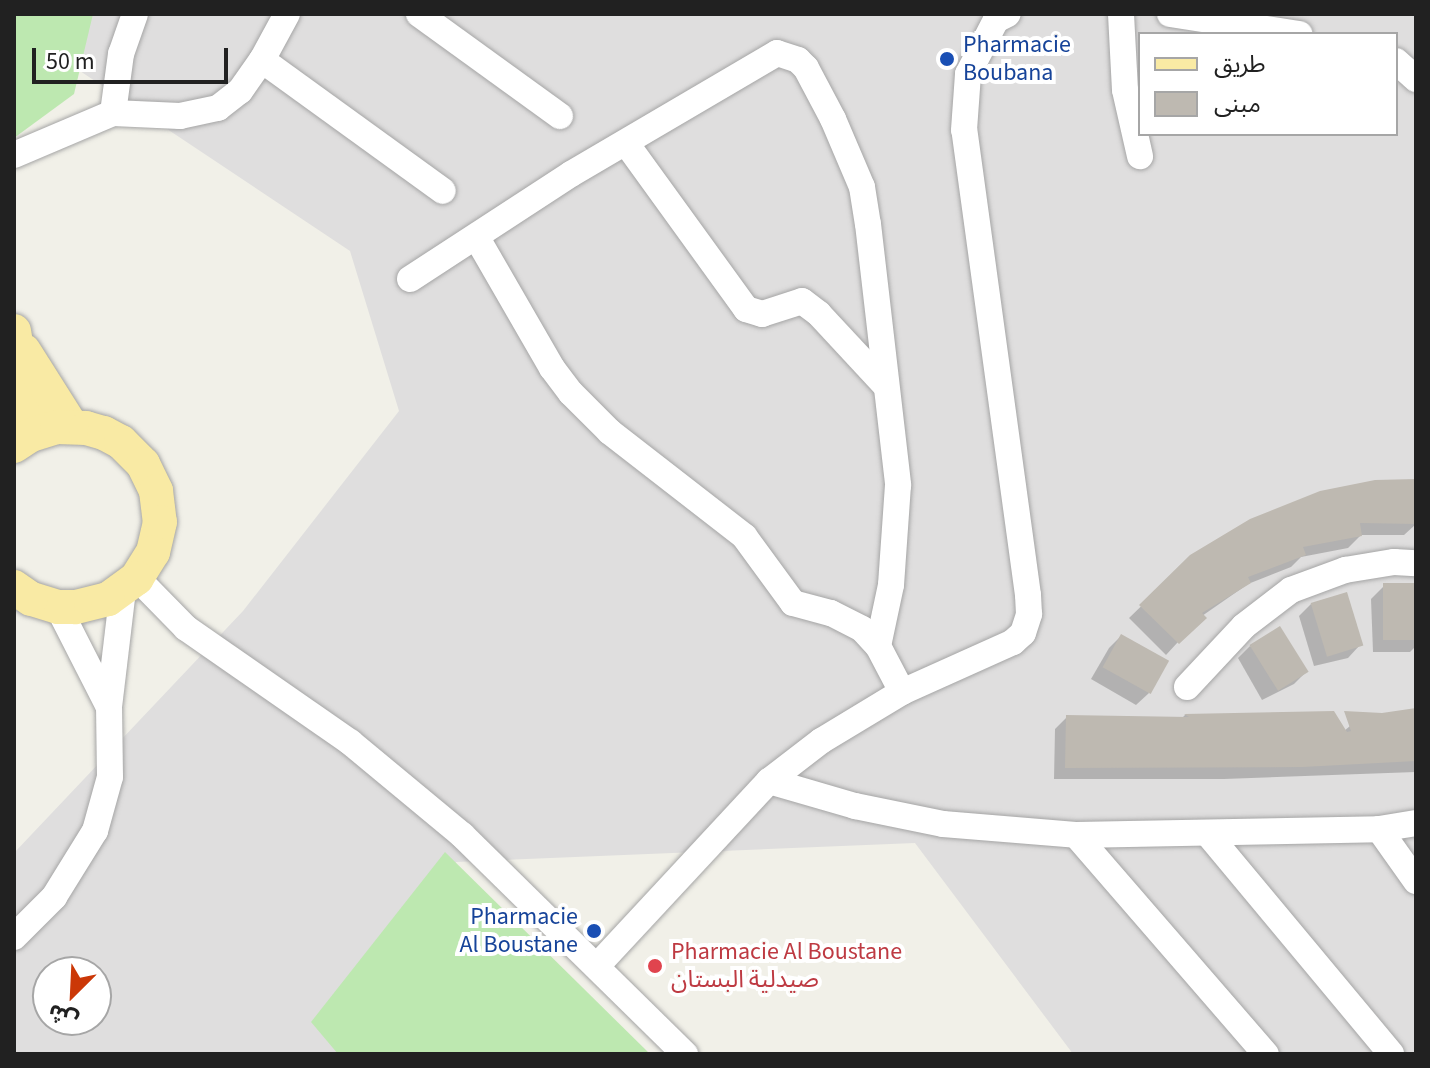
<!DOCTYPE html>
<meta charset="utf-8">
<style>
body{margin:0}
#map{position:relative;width:1430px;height:1068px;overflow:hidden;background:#f1f0e8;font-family:"Source Sans 3","Noto Sans Arabic",sans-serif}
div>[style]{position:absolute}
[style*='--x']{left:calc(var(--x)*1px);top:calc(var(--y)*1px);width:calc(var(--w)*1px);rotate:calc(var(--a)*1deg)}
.residential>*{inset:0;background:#dfdede}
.grass>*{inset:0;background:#bde8b0}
.shadow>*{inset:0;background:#0003}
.building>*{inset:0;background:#beb9b1;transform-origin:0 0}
.roads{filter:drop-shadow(0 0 2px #a5a5a5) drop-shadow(0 0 2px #a5a5a5)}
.minor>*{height:26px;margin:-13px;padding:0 13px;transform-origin:13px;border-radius:13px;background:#fff}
.major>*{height:34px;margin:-17px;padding:0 17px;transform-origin:17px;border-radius:17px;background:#f9eaa4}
.dots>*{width:22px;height:22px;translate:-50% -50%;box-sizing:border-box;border:4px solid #fff;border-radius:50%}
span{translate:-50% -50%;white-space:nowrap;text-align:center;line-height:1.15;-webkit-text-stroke:8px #fff;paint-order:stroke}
.transit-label{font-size:24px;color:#164399}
.left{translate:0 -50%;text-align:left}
.right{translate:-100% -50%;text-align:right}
.health-label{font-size:24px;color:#be3a42}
.frame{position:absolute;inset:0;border:16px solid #212121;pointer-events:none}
.legend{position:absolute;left:1138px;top:32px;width:260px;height:104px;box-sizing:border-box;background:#fff;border:2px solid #a6a6a6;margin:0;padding:10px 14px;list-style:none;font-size:24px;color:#212121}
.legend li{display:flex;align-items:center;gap:16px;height:40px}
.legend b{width:40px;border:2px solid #a6a6a6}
.north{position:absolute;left:32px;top:956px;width:80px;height:80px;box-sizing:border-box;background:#fff;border:2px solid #a6a6a6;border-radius:50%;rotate:204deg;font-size:22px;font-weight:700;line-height:32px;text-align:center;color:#212121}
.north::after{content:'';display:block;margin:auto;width:28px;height:36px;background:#cb3807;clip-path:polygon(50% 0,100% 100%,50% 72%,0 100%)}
.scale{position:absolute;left:32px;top:48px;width:196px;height:36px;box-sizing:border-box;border:4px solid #212121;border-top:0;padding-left:10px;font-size:24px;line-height:28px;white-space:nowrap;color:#212121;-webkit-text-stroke:6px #fff;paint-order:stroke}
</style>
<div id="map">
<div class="residential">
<div style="clip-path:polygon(evenodd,75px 14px,1416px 14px,1416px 1054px,1073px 1054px,915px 843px,456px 862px,361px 1054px,14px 1054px,14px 853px,243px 611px,399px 411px,350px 251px,68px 63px,75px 14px,1140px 34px,1396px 34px,1396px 134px,1140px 134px,1140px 34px,75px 14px,48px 972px,96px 972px,96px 1020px,48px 1020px,48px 972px)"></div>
</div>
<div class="grass">
<div style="clip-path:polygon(14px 14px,93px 14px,74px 94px,14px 138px)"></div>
<div style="clip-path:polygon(445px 852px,650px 1054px,338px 1054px,311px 1022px)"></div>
</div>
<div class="shadow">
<div style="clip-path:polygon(1416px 481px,1416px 527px,1415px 525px,1404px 535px,1361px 535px,1348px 548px,1301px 557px,1291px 567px,1248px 584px,1202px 616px,1166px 655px,1129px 618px,1192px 557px)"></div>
<div style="clip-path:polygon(1416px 585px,1416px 646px,1410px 652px,1373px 652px,1371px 599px,1384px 586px)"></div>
<div style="clip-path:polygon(1311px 604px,1360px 645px,1348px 658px,1314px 666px,1299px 616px)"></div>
<div style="clip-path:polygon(1121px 636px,1149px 693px,1136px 705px,1091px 679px,1109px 648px)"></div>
<div style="clip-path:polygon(1250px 646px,1306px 672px,1294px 684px,1262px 700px,1238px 658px)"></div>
<div style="clip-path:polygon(1416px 712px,1416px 772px,1224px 779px,1054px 779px,1055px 729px,1067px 717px,1182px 718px,1185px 715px,1333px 713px,1344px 731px,1350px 726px)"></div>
</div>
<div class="building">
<div style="clip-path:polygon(1416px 479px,1416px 524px,1360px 523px,1362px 536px,1303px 547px,1306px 555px,1248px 577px,1251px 583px,1202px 613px,1207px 618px,1179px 644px,1139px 605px,1190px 555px,1250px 519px,1320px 491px,1375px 480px)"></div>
<div style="left:1416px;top:583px;width:57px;height:33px;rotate:90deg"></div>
<div style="left:1347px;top:592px;width:56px;height:38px;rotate:73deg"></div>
<div style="left:1280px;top:626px;width:54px;height:36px;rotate:58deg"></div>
<div style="left:1121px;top:634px;width:55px;height:38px;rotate:29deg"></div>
<div style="clip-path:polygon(1416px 708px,1416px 761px,1302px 767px,1065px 768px,1066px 715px,1189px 717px,1184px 714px,1334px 711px,1347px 732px,1351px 731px,1344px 711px,1382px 713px)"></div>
</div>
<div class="roads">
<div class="minor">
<div style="--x:419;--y:14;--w:174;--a:35.9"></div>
<div style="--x:1121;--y:14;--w:76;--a:87"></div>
<div style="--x:1125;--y:90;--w:68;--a:77.2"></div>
<div style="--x:1170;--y:14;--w:131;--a:8.8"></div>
<div style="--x:262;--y:60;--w:223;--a:35.9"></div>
<div style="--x:1396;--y:61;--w:27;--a:42"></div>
<div style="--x:113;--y:113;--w:60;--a:-82.3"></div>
<div style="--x:121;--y:54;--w:42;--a:-70.7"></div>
<div style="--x:626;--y:143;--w:205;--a:54.1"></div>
<div style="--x:746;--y:309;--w:17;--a:17"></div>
<div style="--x:762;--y:314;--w:42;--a:-18"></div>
<div style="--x:802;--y:301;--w:21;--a:37"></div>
<div style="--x:819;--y:314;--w:96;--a:47.1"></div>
<div style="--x:14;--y:155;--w:108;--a:-23"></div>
<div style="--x:113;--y:113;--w:67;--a:2.6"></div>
<div style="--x:180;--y:116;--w:39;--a:-12"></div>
<div style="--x:218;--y:108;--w:28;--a:-38"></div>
<div style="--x:240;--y:91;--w:38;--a:-55"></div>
<div style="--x:262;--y:60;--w:52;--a:-61.5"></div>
<div style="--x:477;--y:238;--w:150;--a:60"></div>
<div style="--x:552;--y:368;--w:31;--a:53"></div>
<div style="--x:571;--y:393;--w:55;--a:45"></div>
<div style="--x:610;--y:432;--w:170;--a:37.8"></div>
<div style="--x:744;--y:536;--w:83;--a:53.8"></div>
<div style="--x:793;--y:603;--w:39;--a:15"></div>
<div style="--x:831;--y:613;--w:35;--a:27"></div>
<div style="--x:862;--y:629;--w:23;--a:47"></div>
<div style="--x:878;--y:646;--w:52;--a:62.4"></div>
<div style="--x:410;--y:279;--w:192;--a:-33.1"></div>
<div style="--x:571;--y:174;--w:239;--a:-30.4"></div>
<div style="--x:777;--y:53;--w:22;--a:18"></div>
<div style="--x:798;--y:60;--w:11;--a:45"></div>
<div style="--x:806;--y:68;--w:58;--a:62.1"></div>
<div style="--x:833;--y:119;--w:74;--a:66.9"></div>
<div style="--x:862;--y:187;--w:37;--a:81"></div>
<div style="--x:868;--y:224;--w:263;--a:83.4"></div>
<div style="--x:898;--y:485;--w:100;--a:94"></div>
<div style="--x:891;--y:585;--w:62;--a:102"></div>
<div style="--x:137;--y:578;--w:70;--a:45.6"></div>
<div style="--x:186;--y:628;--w:200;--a:34.8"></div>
<div style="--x:350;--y:742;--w:146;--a:39.7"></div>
<div style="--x:462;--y:835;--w:313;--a:44.5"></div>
<div style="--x:58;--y:607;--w:112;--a:63"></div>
<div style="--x:1187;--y:687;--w:83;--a:-46.9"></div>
<div style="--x:1244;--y:626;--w:59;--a:-37.5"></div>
<div style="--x:1291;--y:590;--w:58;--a:-20.3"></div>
<div style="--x:1345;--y:570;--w:50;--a:-9.3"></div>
<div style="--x:1394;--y:562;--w:22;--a:3"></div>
<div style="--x:769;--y:781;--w:90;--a:16.2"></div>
<div style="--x:855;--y:806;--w:90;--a:11.6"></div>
<div style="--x:943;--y:824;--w:133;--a:4.7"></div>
<div style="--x:1076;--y:835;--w:303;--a:-1.1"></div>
<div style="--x:1379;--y:829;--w:37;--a:-9"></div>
<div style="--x:1379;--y:829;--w:64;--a:54.6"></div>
<div style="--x:1208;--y:834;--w:286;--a:50.2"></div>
<div style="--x:1076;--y:835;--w:290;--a:49.1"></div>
<div style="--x:14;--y:937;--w:57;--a:-45"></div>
<div style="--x:54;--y:897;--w:78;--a:-58.2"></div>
<div style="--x:95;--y:831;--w:56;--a:-74.5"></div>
<div style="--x:110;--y:777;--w:70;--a:-90.8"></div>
<div style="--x:109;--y:707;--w:118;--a:-83.2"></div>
<div style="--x:597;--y:966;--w:253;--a:-47.1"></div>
<div style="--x:769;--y:781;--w:66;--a:-37.6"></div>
<div style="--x:821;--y:741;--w:95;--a:-31.2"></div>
<div style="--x:902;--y:692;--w:122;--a:-24.2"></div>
<div style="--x:1013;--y:642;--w:13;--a:-42"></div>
<div style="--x:1023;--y:633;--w:20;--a:-72"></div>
<div style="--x:1029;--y:614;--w:19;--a:-93"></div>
<div style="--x:1028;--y:595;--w:469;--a:-97.8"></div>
<div style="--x:964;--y:130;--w:56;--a:-85.9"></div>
<div style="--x:968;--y:74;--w:61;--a:-62.6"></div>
<div style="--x:996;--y:20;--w:13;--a:-27"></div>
</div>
<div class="major">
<div style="--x:14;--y:331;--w:105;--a:80.7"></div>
<div style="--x:24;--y:351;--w:90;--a:57.7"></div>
<div style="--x:14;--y:446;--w:20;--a:-33"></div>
<div style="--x:31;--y:435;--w:27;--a:-17"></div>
<div style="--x:57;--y:427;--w:29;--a:2"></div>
<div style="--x:86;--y:428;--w:19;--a:16"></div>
<div style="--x:104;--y:433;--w:19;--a:28"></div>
<div style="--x:121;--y:442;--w:31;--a:45"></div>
<div style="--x:143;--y:464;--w:30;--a:64"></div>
<div style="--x:156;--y:491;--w:31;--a:83"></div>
<div style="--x:160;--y:522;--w:31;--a:103"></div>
<div style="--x:153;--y:552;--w:31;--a:122"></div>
<div style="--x:137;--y:578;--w:36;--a:144"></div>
<div style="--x:108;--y:599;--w:34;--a:166"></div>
<div style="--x:75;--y:607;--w:17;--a:180"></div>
<div style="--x:58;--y:607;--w:28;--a:-163"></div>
<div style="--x:31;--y:599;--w:21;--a:-145"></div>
</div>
</div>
<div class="dots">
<div style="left:947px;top:59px;background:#1a4fb4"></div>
<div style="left:594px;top:931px;background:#1a4fb4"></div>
<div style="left:655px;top:966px;background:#e0444e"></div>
</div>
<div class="transit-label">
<span class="left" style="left:963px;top:59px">Pharmacie<br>Boubana</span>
<span class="right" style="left:578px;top:931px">Pharmacie<br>Al Boustane</span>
</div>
<div class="health-label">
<span class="left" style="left:671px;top:966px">Pharmacie Al Boustane<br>صيدلية البستان</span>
</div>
<div class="frame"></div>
<ul class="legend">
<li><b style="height:10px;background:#f9eaa4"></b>طريق</li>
<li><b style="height:22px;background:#beb9b1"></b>مبنى</li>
</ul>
<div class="north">ش</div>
<div class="scale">50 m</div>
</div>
